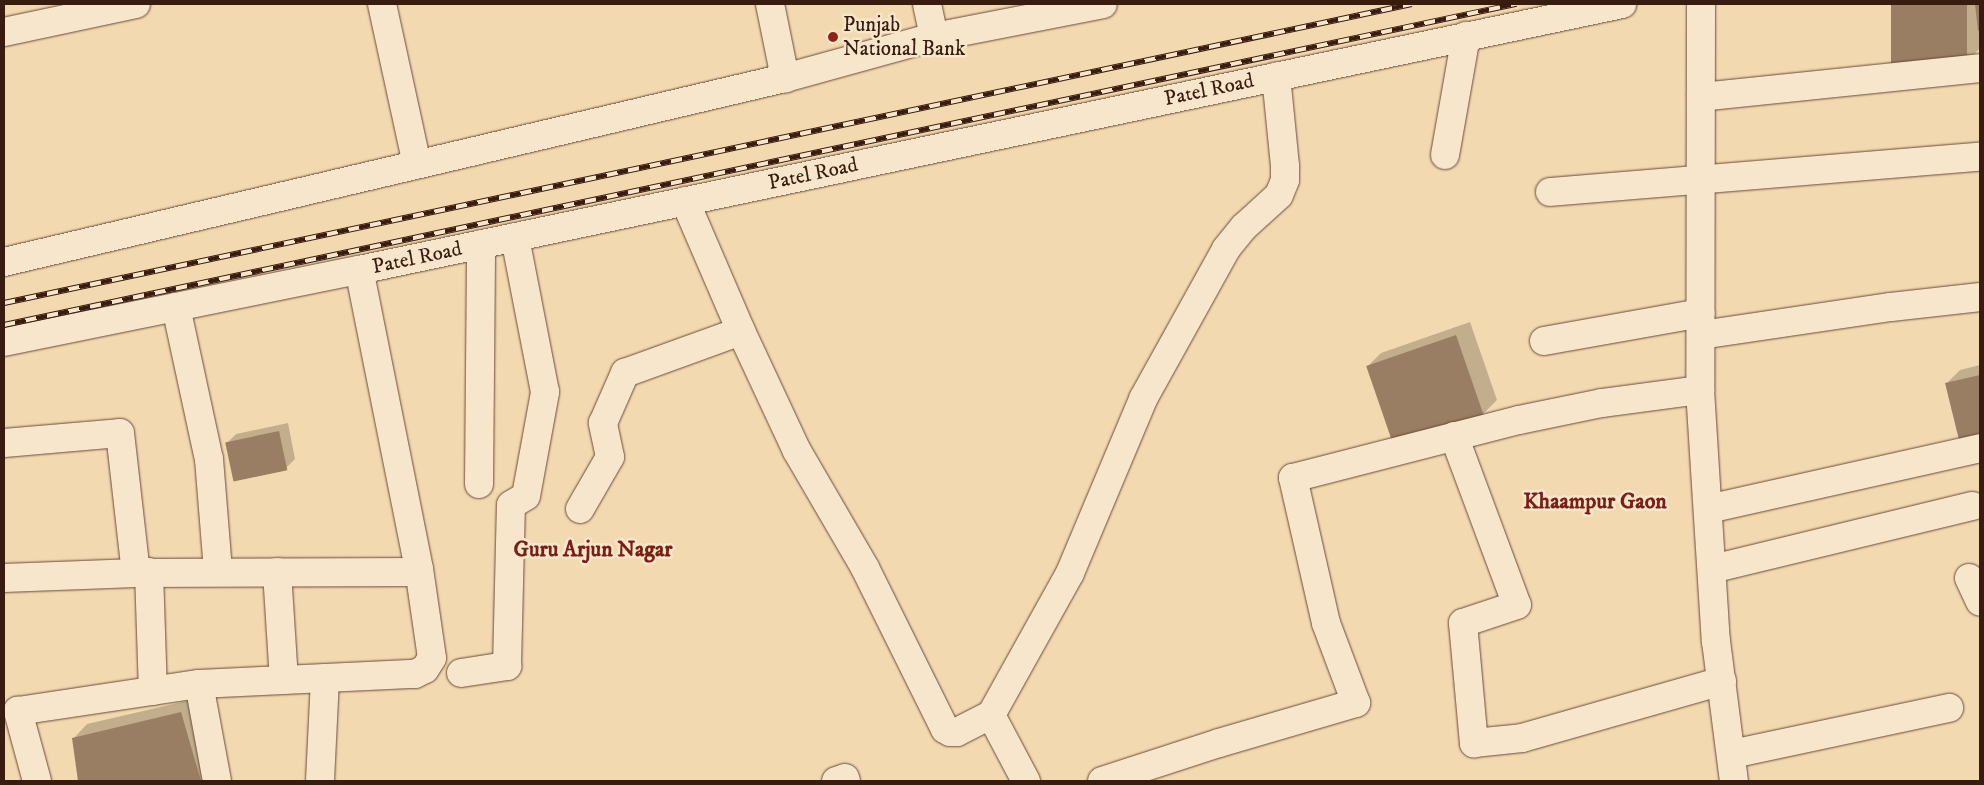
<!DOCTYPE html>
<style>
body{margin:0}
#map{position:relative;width:1984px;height:785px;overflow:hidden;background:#f3d9b0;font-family:"IM FELL DW Pica",serif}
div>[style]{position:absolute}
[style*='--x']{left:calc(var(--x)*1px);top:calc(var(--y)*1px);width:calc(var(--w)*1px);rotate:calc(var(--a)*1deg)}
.shadow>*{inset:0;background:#0003}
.building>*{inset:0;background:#9a7e63;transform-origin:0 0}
.roads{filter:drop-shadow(0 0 1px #684b38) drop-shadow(0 0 1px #684b38)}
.minor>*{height:28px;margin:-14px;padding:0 14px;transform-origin:14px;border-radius:14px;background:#f7e6cc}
.secondary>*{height:28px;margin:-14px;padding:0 14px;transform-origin:14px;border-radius:14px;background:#f7e6cc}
.rail>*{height:5.5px;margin-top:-2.75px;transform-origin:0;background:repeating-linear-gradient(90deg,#f7e6cc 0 11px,#391c10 0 22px);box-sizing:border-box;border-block:1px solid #391c10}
.dots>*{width:14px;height:14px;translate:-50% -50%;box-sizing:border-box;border:2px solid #f7e6cc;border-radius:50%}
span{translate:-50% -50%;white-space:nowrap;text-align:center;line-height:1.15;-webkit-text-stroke:5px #f7e6cc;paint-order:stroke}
.poi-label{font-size:21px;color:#391c10}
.left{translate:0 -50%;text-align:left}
.street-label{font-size:21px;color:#391c10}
.neighbourhood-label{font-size:22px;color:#7a1f14;font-weight:700}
.frame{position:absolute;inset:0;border:5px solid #391c10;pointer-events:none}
</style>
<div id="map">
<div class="shadow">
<div style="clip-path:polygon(1892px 4px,1980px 4px,1980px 48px,1971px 58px,1897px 63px)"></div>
<div style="clip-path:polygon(1470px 322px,1497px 400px,1483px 414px,1368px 366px,1381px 353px)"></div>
<div style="clip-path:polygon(1980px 365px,1980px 442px,1947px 383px,1960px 370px)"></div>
<div style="clip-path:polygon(288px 423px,295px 459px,286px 468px,227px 443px,236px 434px)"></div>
<div style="clip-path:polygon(195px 699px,204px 781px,79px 781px,74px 738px,87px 724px)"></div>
</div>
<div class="building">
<div style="left:1891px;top:4px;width:76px;height:61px"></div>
<div style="clip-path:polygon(1975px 4px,1980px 4px,1980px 30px,1978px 31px)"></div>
<div style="left:1456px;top:335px;width:85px;height:95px;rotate:71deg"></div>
<div style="clip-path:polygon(1980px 375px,1980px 444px,1961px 448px,1945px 383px)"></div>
<div style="left:279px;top:431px;width:40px;height:55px;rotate:78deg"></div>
<div style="clip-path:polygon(181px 712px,201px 781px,78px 781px,72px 738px)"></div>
</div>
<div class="roads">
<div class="minor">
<div style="--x:382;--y:4;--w:164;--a:77.7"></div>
<div style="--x:770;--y:4;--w:76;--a:78.5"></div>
<div style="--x:927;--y:4;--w:34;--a:78"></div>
<div style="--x:1701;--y:4;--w:386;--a:90.1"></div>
<div style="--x:1700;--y:390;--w:252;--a:86.4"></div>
<div style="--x:1716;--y:641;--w:141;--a:82.7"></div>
<div style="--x:4;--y:32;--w:135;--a:-12"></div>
<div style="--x:1701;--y:97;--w:281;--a:-5.9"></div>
<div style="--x:1445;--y:155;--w:121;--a:-80"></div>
<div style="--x:1550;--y:192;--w:431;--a:-4.7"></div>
<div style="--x:685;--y:201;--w:142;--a:66.7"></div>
<div style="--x:741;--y:331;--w:132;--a:65"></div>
<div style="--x:797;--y:451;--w:135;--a:59.8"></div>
<div style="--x:865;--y:568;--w:180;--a:63.6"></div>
<div style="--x:945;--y:729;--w:6;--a:31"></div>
<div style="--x:950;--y:732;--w:7;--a:0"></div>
<div style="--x:957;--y:732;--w:38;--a:-27"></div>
<div style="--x:991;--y:715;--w:75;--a:62.1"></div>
<div style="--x:176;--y:307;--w:156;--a:77.8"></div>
<div style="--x:209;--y:459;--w:113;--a:85.4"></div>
<div style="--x:1701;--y:335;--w:192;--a:-8.4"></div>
<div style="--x:1891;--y:307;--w:90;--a:-6.4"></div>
<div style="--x:1544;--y:341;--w:159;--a:-10.1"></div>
<div style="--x:1454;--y:436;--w:180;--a:69.6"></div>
<div style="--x:1517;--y:605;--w:57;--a:161.6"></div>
<div style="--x:1463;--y:623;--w:121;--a:84.8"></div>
<div style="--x:1474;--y:743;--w:48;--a:-5.9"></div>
<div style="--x:1522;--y:738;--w:208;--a:-15.9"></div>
<div style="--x:4;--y:443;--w:116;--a:-4.9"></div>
<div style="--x:120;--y:433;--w:141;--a:83.5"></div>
<div style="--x:479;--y:484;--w:240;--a:-89.5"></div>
<div style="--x:580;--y:509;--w:60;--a:-60"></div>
<div style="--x:610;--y:457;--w:35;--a:-102"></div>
<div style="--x:603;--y:423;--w:55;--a:-66.3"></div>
<div style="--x:625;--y:373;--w:123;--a:-19.9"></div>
<div style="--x:1708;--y:509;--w:279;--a:-12.6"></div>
<div style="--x:1712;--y:569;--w:268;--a:-13.6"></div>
<div style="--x:149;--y:572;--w:119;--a:88.1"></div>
<div style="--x:277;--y:572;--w:108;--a:86.3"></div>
<div style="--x:4;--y:578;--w:132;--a:-2.2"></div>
<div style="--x:136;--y:573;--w:283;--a:-0.2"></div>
<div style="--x:1969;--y:578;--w:26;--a:65"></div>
<div style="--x:461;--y:673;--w:47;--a:-8.7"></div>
<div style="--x:507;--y:666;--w:161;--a:-88.6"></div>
<div style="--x:511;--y:505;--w:17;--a:-31"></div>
<div style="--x:526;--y:496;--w:106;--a:-79.6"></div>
<div style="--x:545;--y:392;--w:158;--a:-101"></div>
<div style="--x:199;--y:684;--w:99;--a:79.5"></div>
<div style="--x:991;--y:715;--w:162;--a:-60.9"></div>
<div style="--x:1070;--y:573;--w:189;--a:-67.2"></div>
<div style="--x:1143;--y:399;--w:171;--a:-61"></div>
<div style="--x:1226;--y:249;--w:28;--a:-51"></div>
<div style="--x:1244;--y:227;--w:47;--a:-42.4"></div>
<div style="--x:1279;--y:195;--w:16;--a:-68"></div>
<div style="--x:1285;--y:180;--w:14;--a:-90"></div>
<div style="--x:1285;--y:166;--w:90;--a:-95.7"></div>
<div style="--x:1732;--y:754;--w:222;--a:-12"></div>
<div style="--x:37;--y:781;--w:73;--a:-105.2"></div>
<div style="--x:18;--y:711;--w:183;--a:-8.5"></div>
<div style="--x:199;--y:684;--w:216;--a:-2.7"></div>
<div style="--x:415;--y:674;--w:11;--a:-27"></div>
<div style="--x:425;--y:669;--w:13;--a:-58"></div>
<div style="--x:432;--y:658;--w:90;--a:-98.3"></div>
<div style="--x:419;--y:569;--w:305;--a:-101.3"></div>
<div style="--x:320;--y:781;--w:103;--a:-87.2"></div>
<div style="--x:836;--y:781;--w:9;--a:-18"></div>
<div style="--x:845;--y:778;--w:3;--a:72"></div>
<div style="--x:1102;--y:781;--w:123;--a:-18"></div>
<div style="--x:1219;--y:743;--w:143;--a:-16.3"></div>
<div style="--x:1356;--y:703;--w:85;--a:-110.6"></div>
<div style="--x:1326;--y:623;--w:149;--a:-102.8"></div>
<div style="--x:1293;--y:478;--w:233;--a:-14.4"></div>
<div style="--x:1519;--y:420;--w:85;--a:-11.6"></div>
<div style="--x:1602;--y:403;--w:99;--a:-7.6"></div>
</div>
<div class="secondary">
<div style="--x:4;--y:262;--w:802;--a:-13.26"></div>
<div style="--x:785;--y:78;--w:155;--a:-15.4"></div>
<div style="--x:934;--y:37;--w:172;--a:-11"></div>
<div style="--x:4;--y:342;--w:362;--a:-11.5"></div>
<div style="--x:359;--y:270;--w:1291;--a:-11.89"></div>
</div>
</div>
<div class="rail">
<div style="--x:4;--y:303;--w:1439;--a:-11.99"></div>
<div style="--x:4;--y:325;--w:1546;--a:-11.99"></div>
</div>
<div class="dots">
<div style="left:833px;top:37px;background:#8f2418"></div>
</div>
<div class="poi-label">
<span class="left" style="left:843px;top:37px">Punjab<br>National Bank</span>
</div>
<div class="street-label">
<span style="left:1209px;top:90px;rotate:-12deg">Patel Road</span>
<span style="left:813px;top:174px;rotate:-12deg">Patel Road</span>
<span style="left:417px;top:258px;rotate:-12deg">Patel Road</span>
</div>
<div class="neighbourhood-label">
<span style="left:1595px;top:502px">Khaampur Gaon</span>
<span style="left:593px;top:550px">Guru Arjun Nagar</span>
</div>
<div class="frame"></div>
</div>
